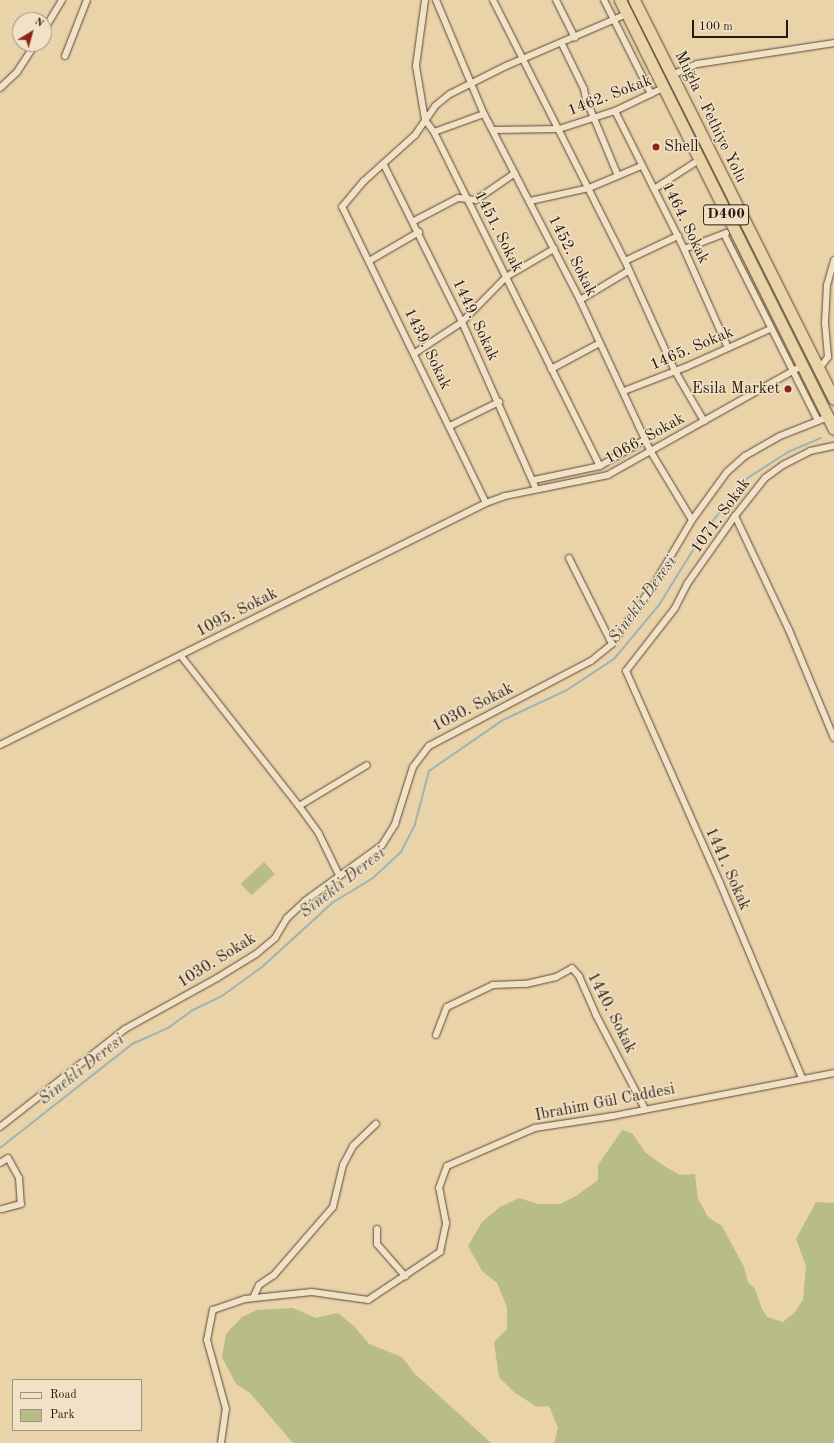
<!DOCTYPE html>
<meta charset="utf-8">
<style>
body{margin:0}
#map{position:relative;width:834px;height:1443px;overflow:hidden;background:#ead3a9;font-family:"Old Standard TT",serif}
div>[style]{position:absolute}
[style*='--x']{left:calc(var(--x)*1px);top:calc(var(--y)*1px);width:calc(var(--w)*1px);rotate:calc(var(--a)*1deg)}
.green>*{inset:0;background:#b8bc86;transform-origin:0 0}
.stream>*{height:2px;margin:-1px;padding:0 1px;transform-origin:1px;border-radius:1px;background:#9eb4b4}
.roads{filter:drop-shadow(0 0 1px #594837) drop-shadow(0 0 1px #594837)}
.minor>*{height:6px;margin:-3px;padding:0 3px;transform-origin:3px;border-radius:3px;background:#f1e2c7}
.trunk>*{height:11px;margin:-5.5px;padding:0 5.5px;transform-origin:5.5px;border-radius:5.5px;background:#ead3a9}
.dots>*{width:11px;height:11px;translate:-50% -50%;box-sizing:border-box;border:2px solid #f1e2c7;border-radius:50%}
span{translate:-50% -50%;white-space:nowrap;text-align:center;line-height:1.15;-webkit-text-stroke:3px #f1e2c7;paint-order:stroke}
.shield-label span{padding:1px 3px;background:#f1e2c7;border:1px solid;border-radius:3px;-webkit-text-stroke-width:0}
.shield-label{font-size:15px;color:#291a11;font-weight:700}
.street-label{font-size:16px;color:#291a11}
.poi-label{font-size:16px;color:#291a11}
.left{translate:0 -50%;text-align:left}
.right{translate:-100% -50%;text-align:right}
.water-label{font-size:17px;color:#4c4842;font-style:italic}
.legend{position:absolute;left:12px;top:1379px;width:130px;height:52px;box-sizing:border-box;background:#f1e2c7;border:1px solid #a1927e;margin:0;padding:5px 7px;list-style:none;font-size:12px;color:#291a11}
.legend li{display:flex;align-items:center;gap:8px;height:20px}
.legend b{width:20px;border:1px solid #a1927e}
.north{position:absolute;left:12px;top:12px;width:40px;height:40px;box-sizing:border-box;background:#f1e2c7;border:1px solid #a1927e;border-radius:50%;rotate:37deg;font-size:11px;font-weight:700;line-height:16px;text-align:center;color:#291a11}
.north::after{content:'';display:block;margin:auto;width:14px;height:18px;background:#8f2418;clip-path:polygon(50% 0,100% 100%,50% 72%,0 100%)}
.scale{position:absolute;left:692px;top:20px;width:96px;height:18px;box-sizing:border-box;border:2px solid #291a11;border-top:0;padding-left:5px;font-size:12px;line-height:14px;white-space:nowrap;color:#291a11;-webkit-text-stroke:3px #f1e2c7;paint-order:stroke}
</style>
<div id="map">
<div class="green">
<div style="left:264px;top:862px;width:16px;height:32px;rotate:47deg"></div>
<div style="clip-path:polygon(622px 1130px,632px 1133px,646px 1153px,664px 1166px,680px 1175px,695px 1174px,698px 1199px,708px 1217px,722px 1226px,744px 1267px,748px 1282px,755px 1289px,762px 1309px,767px 1317px,783px 1322px,794px 1313px,803px 1300px,806px 1266px,796px 1239px,816px 1202px,834px 1203px,834px 1443px,554px 1443px,558px 1428px,549px 1406px,537px 1407px,514px 1392px,499px 1377px,494px 1342px,507px 1329px,507px 1307px,497px 1283px,482px 1271px,468px 1246px,482px 1222px,500px 1207px,519px 1198px,538px 1204px,560px 1204px,576px 1196px,598px 1180px,598px 1165px)"></div>
<div style="clip-path:polygon(293px 1308px,316px 1318px,338px 1313px,355px 1327px,369px 1344px,402px 1357px,414px 1373px,491px 1443px,293px 1443px,250px 1393px,236px 1384px,222px 1357px,226px 1334px,242px 1317px,257px 1310px)"></div>
</div>
<div class="stream">
<div style="--x:0;--y:1148;--w:168;--a:-38.2"></div>
<div style="--x:132;--y:1044;--w:39;--a:-24"></div>
<div style="--x:168;--y:1028;--w:29;--a:-36"></div>
<div style="--x:191;--y:1011;--w:34;--a:-26"></div>
<div style="--x:222;--y:996;--w:49;--a:-35.9"></div>
<div style="--x:262;--y:967;--w:95;--a:-42.4"></div>
<div style="--x:332;--y:903;--w:48;--a:-31.4"></div>
<div style="--x:373;--y:878;--w:38;--a:-43"></div>
<div style="--x:401;--y:852;--w:31;--a:-63"></div>
<div style="--x:415;--y:824;--w:55;--a:-75.2"></div>
<div style="--x:429;--y:771;--w:90;--a:-34.6"></div>
<div style="--x:503;--y:720;--w:71;--a:-25.1"></div>
<div style="--x:567;--y:690;--w:56;--a:-33.4"></div>
<div style="--x:614;--y:659;--w:70;--a:-50.2"></div>
<div style="--x:659;--y:605;--w:86;--a:-58.3"></div>
<div style="--x:704;--y:532;--w:68;--a:-51.6"></div>
<div style="--x:746;--y:479;--w:50;--a:-32.7"></div>
<div style="--x:788;--y:452;--w:36;--a:-23"></div>
</div>
<div class="roads">
<div class="minor">
<div style="--x:425;--y:0;--w:67;--a:97.8"></div>
<div style="--x:416;--y:66;--w:55;--a:80.5"></div>
<div style="--x:425;--y:120;--w:15;--a:53"></div>
<div style="--x:434;--y:132;--w:373;--a:63.6"></div>
<div style="--x:436;--y:0;--w:124;--a:67.2"></div>
<div style="--x:484;--y:114;--w:209;--a:62.7"></div>
<div style="--x:580;--y:300;--w:168;--a:65"></div>
<div style="--x:651;--y:452;--w:79;--a:58.9"></div>
<div style="--x:493;--y:0;--w:292;--a:63.2"></div>
<div style="--x:625;--y:261;--w:121;--a:65.6"></div>
<div style="--x:675;--y:371;--w:58;--a:59.9"></div>
<div style="--x:556;--y:0;--w:42;--a:63.4"></div>
<div style="--x:604;--y:0;--w:105;--a:63.4"></div>
<div style="--x:44;--y:30;--w:35;--a:-59"></div>
<div style="--x:562;--y:44;--w:50;--a:63.9"></div>
<div style="--x:584;--y:89;--w:10;--a:79"></div>
<div style="--x:586;--y:99;--w:83;--a:67.4"></div>
<div style="--x:65;--y:56;--w:60;--a:-68.6"></div>
<div style="--x:672;--y:75;--w:27;--a:-24"></div>
<div style="--x:697;--y:64;--w:139;--a:-8.7"></div>
<div style="--x:0;--y:88;--w:23;--a:-43"></div>
<div style="--x:17;--y:72;--w:33;--a:-57"></div>
<div style="--x:615;--y:111;--w:154;--a:63.4"></div>
<div style="--x:684;--y:249;--w:108;--a:66"></div>
<div style="--x:494;--y:130;--w:65;--a:-0.9"></div>
<div style="--x:559;--y:129;--w:59;--a:-17.8"></div>
<div style="--x:615;--y:111;--w:53;--a:-25.6"></div>
<div style="--x:434;--y:132;--w:53;--a:-19.8"></div>
<div style="--x:384;--y:165;--w:175;--a:63.6"></div>
<div style="--x:462;--y:322;--w:183;--a:66.1"></div>
<div style="--x:654;--y:189;--w:54;--a:-32.8"></div>
<div style="--x:530;--y:201;--w:60;--a:-12.4"></div>
<div style="--x:589;--y:188;--w:56;--a:-22.9"></div>
<div style="--x:414;--y:221;--w:50;--a:-27.6"></div>
<div style="--x:458;--y:198;--w:18;--a:6"></div>
<div style="--x:476;--y:200;--w:47;--a:-34.7"></div>
<div style="--x:724;--y:234;--w:209;--a:63.3"></div>
<div style="--x:684;--y:249;--w:45;--a:-20.9"></div>
<div style="--x:369;--y:261;--w:58;--a:-30.1"></div>
<div style="--x:625;--y:261;--w:59;--a:-25.3"></div>
<div style="--x:580;--y:300;--w:56;--a:-31.1"></div>
<div style="--x:415;--y:353;--w:56;--a:-33.4"></div>
<div style="--x:462;--y:322;--w:63;--a:-45.6"></div>
<div style="--x:506;--y:277;--w:56;--a:-30.3"></div>
<div style="--x:551;--y:369;--w:55;--a:-28"></div>
<div style="--x:819;--y:369;--w:15;--a:-53"></div>
<div style="--x:828;--y:357;--w:34;--a:-95"></div>
<div style="--x:825;--y:323;--w:38;--a:-87"></div>
<div style="--x:827;--y:285;--w:26;--a:-74"></div>
<div style="--x:624;--y:391;--w:66;--a:-21.2"></div>
<div style="--x:686;--y:367;--w:92;--a:-24.3"></div>
<div style="--x:450;--y:426;--w:55;--a:-26.1"></div>
<div style="--x:534;--y:480;--w:67;--a:-12"></div>
<div style="--x:600;--y:466;--w:53;--a:-30.4"></div>
<div style="--x:486;--y:503;--w:329;--a:-115.9"></div>
<div style="--x:342;--y:207;--w:34;--a:-50"></div>
<div style="--x:364;--y:181;--w:69;--a:-42"></div>
<div style="--x:415;--y:135;--w:35;--a:-55"></div>
<div style="--x:435;--y:106;--w:19;--a:-39"></div>
<div style="--x:450;--y:94;--w:63;--a:-26.6"></div>
<div style="--x:506;--y:66;--w:132;--a:-23.3"></div>
<div style="--x:735;--y:516;--w:126;--a:64.7"></div>
<div style="--x:789;--y:630;--w:117;--a:67.4"></div>
<div style="--x:569;--y:558;--w:96;--a:63.4"></div>
<div style="--x:181;--y:656;--w:191;--a:51.8"></div>
<div style="--x:299;--y:806;--w:34;--a:54"></div>
<div style="--x:319;--y:834;--w:46;--a:64"></div>
<div style="--x:0;--y:745;--w:543;--a:-26.47"></div>
<div style="--x:486;--y:503;--w:20;--a:-20"></div>
<div style="--x:505;--y:496;--w:105;--a:-11.5"></div>
<div style="--x:608;--y:475;--w:224;--a:-29.4"></div>
<div style="--x:299;--y:806;--w:79;--a:-31.1"></div>
<div style="--x:436;--y:1035;--w:30;--a:-69"></div>
<div style="--x:447;--y:1007;--w:51;--a:-25.6"></div>
<div style="--x:493;--y:985;--w:33;--a:-2"></div>
<div style="--x:526;--y:984;--w:31;--a:-13"></div>
<div style="--x:556;--y:977;--w:18;--a:-29"></div>
<div style="--x:572;--y:968;--w:11;--a:49"></div>
<div style="--x:579;--y:976;--w:43;--a:66.4"></div>
<div style="--x:596;--y:1015;--w:106;--a:62.5"></div>
<div style="--x:802;--y:1078;--w:212;--a:-112.8"></div>
<div style="--x:720;--y:883;--w:232;--a:-113.9"></div>
<div style="--x:626;--y:671;--w:80;--a:-52.1"></div>
<div style="--x:675;--y:608;--w:27;--a:-63"></div>
<div style="--x:687;--y:584;--w:83;--a:-54.8"></div>
<div style="--x:735;--y:516;--w:48;--a:-51.7"></div>
<div style="--x:765;--y:478;--w:22;--a:-36"></div>
<div style="--x:783;--y:465;--w:30;--a:-27"></div>
<div style="--x:810;--y:451;--w:25;--a:-12"></div>
<div style="--x:0;--y:1127;--w:159;--a:-38.1"></div>
<div style="--x:125;--y:1029;--w:105;--a:-29"></div>
<div style="--x:217;--y:978;--w:46;--a:-31.6"></div>
<div style="--x:256;--y:954;--w:25;--a:-40"></div>
<div style="--x:275;--y:938;--w:23;--a:-59"></div>
<div style="--x:287;--y:918;--w:25;--a:-43"></div>
<div style="--x:305;--y:901;--w:95;--a:-36"></div>
<div style="--x:382;--y:845;--w:25;--a:-58"></div>
<div style="--x:395;--y:824;--w:60;--a:-72.5"></div>
<div style="--x:413;--y:767;--w:26;--a:-53"></div>
<div style="--x:429;--y:746;--w:183;--a:-27.7"></div>
<div style="--x:591;--y:661;--w:27;--a:-39"></div>
<div style="--x:612;--y:644;--w:71;--a:-54.7"></div>
<div style="--x:653;--y:586;--w:77;--a:-59.4"></div>
<div style="--x:692;--y:520;--w:59;--a:-53.9"></div>
<div style="--x:727;--y:472;--w:24;--a:-42"></div>
<div style="--x:745;--y:456;--w:40;--a:-29.7"></div>
<div style="--x:780;--y:436;--w:52;--a:-21.6"></div>
<div style="--x:0;--y:1163;--w:9;--a:-32"></div>
<div style="--x:8;--y:1158;--w:23;--a:61"></div>
<div style="--x:19;--y:1178;--w:26;--a:86"></div>
<div style="--x:21;--y:1204;--w:20;--a:165"></div>
<div style="--x:377;--y:1229;--w:15;--a:90"></div>
<div style="--x:377;--y:1244;--w:43;--a:48.8"></div>
<div style="--x:253;--y:1298;--w:14;--a:-65"></div>
<div style="--x:259;--y:1285;--w:18;--a:-34"></div>
<div style="--x:274;--y:1275;--w:90;--a:-49.1"></div>
<div style="--x:333;--y:1207;--w:43;--a:-76.6"></div>
<div style="--x:343;--y:1165;--w:21;--a:-62"></div>
<div style="--x:353;--y:1146;--w:32;--a:-44"></div>
<div style="--x:221;--y:1443;--w:34;--a:-82"></div>
<div style="--x:226;--y:1409;--w:72;--a:-105.4"></div>
<div style="--x:207;--y:1340;--w:31;--a:-79"></div>
<div style="--x:213;--y:1310;--w:34;--a:-19"></div>
<div style="--x:245;--y:1299;--w:67;--a:-6"></div>
<div style="--x:312;--y:1292;--w:57;--a:8.1"></div>
<div style="--x:368;--y:1300;--w:87;--a:-33.7"></div>
<div style="--x:440;--y:1252;--w:30;--a:-78"></div>
<div style="--x:446;--y:1223;--w:36;--a:-101"></div>
<div style="--x:439;--y:1188;--w:23;--a:-70"></div>
<div style="--x:447;--y:1166;--w:96;--a:-23.4"></div>
<div style="--x:535;--y:1128;--w:79;--a:-8.7"></div>
<div style="--x:613;--y:1116;--w:225;--a:-11"></div>
</div>
<div class="trunk">
<div style="--x:620;--y:0;--w:479;--a:63.5"></div>
<div style="--x:634;--y:0;--w:446;--a:63.4"></div>
</div>
</div>
<div class="dots">
<div style="left:656px;top:147px;background:#8f2418"></div>
<div style="left:788px;top:389px;background:#8f2418"></div>
</div>
<div class="shield-label">
<span style="left:726px;top:215px">D400</span>
</div>
<div class="street-label">
<span style="left:610px;top:96px;rotate:-21deg">1462. Sokak</span>
<span style="left:710px;top:117px;rotate:64deg">Muğla - Fethiye Yolu</span>
<span style="left:685px;top:223px;rotate:64deg">1464. Sokak</span>
<span style="left:498px;top:232px;rotate:63deg">1451. Sokak</span>
<span style="left:572px;top:256px;rotate:63deg">1452. Sokak</span>
<span style="left:475px;top:320px;rotate:65deg">1449. Sokak</span>
<span style="left:427px;top:349px;rotate:64deg">1439. Sokak</span>
<span style="left:692px;top:349px;rotate:-23deg">1465. Sokak</span>
<span style="left:645px;top:439px;rotate:-29deg">1066. Sokak</span>
<span style="left:721px;top:516px;rotate:-54deg">1071. Sokak</span>
<span style="left:237px;top:613px;rotate:-27deg">1095. Sokak</span>
<span style="left:473px;top:708px;rotate:-27deg">1030. Sokak</span>
<span style="left:727px;top:869px;rotate:66deg">1441. Sokak</span>
<span style="left:217px;top:961px;rotate:-32deg">1030. Sokak</span>
<span style="left:611px;top:1013px;rotate:63deg">1440. Sokak</span>
<span style="left:605px;top:1103px;rotate:-11deg">Ibrahim Gül Caddesi</span>
</div>
<div class="poi-label">
<span class="left" style="left:664px;top:147px">Shell</span>
<span class="right" style="left:780px;top:389px">Esila Market</span>
</div>
<div class="water-label">
<span style="left:643px;top:600px;rotate:-54deg">Sinekli Deresi</span>
<span style="left:343px;top:883px;rotate:-38deg">Sinekli Deresi</span>
<span style="left:82px;top:1070px;rotate:-38deg">Sinekli Deresi</span>
</div>
<ul class="legend">
<li><b style="height:5px;background:#f1e2c7"></b>Road</li>
<li><b style="height:11px;background:#b8bc86"></b>Park</li>
</ul>
<div class="north">N</div>
<div class="scale">100 m</div>
</div>
